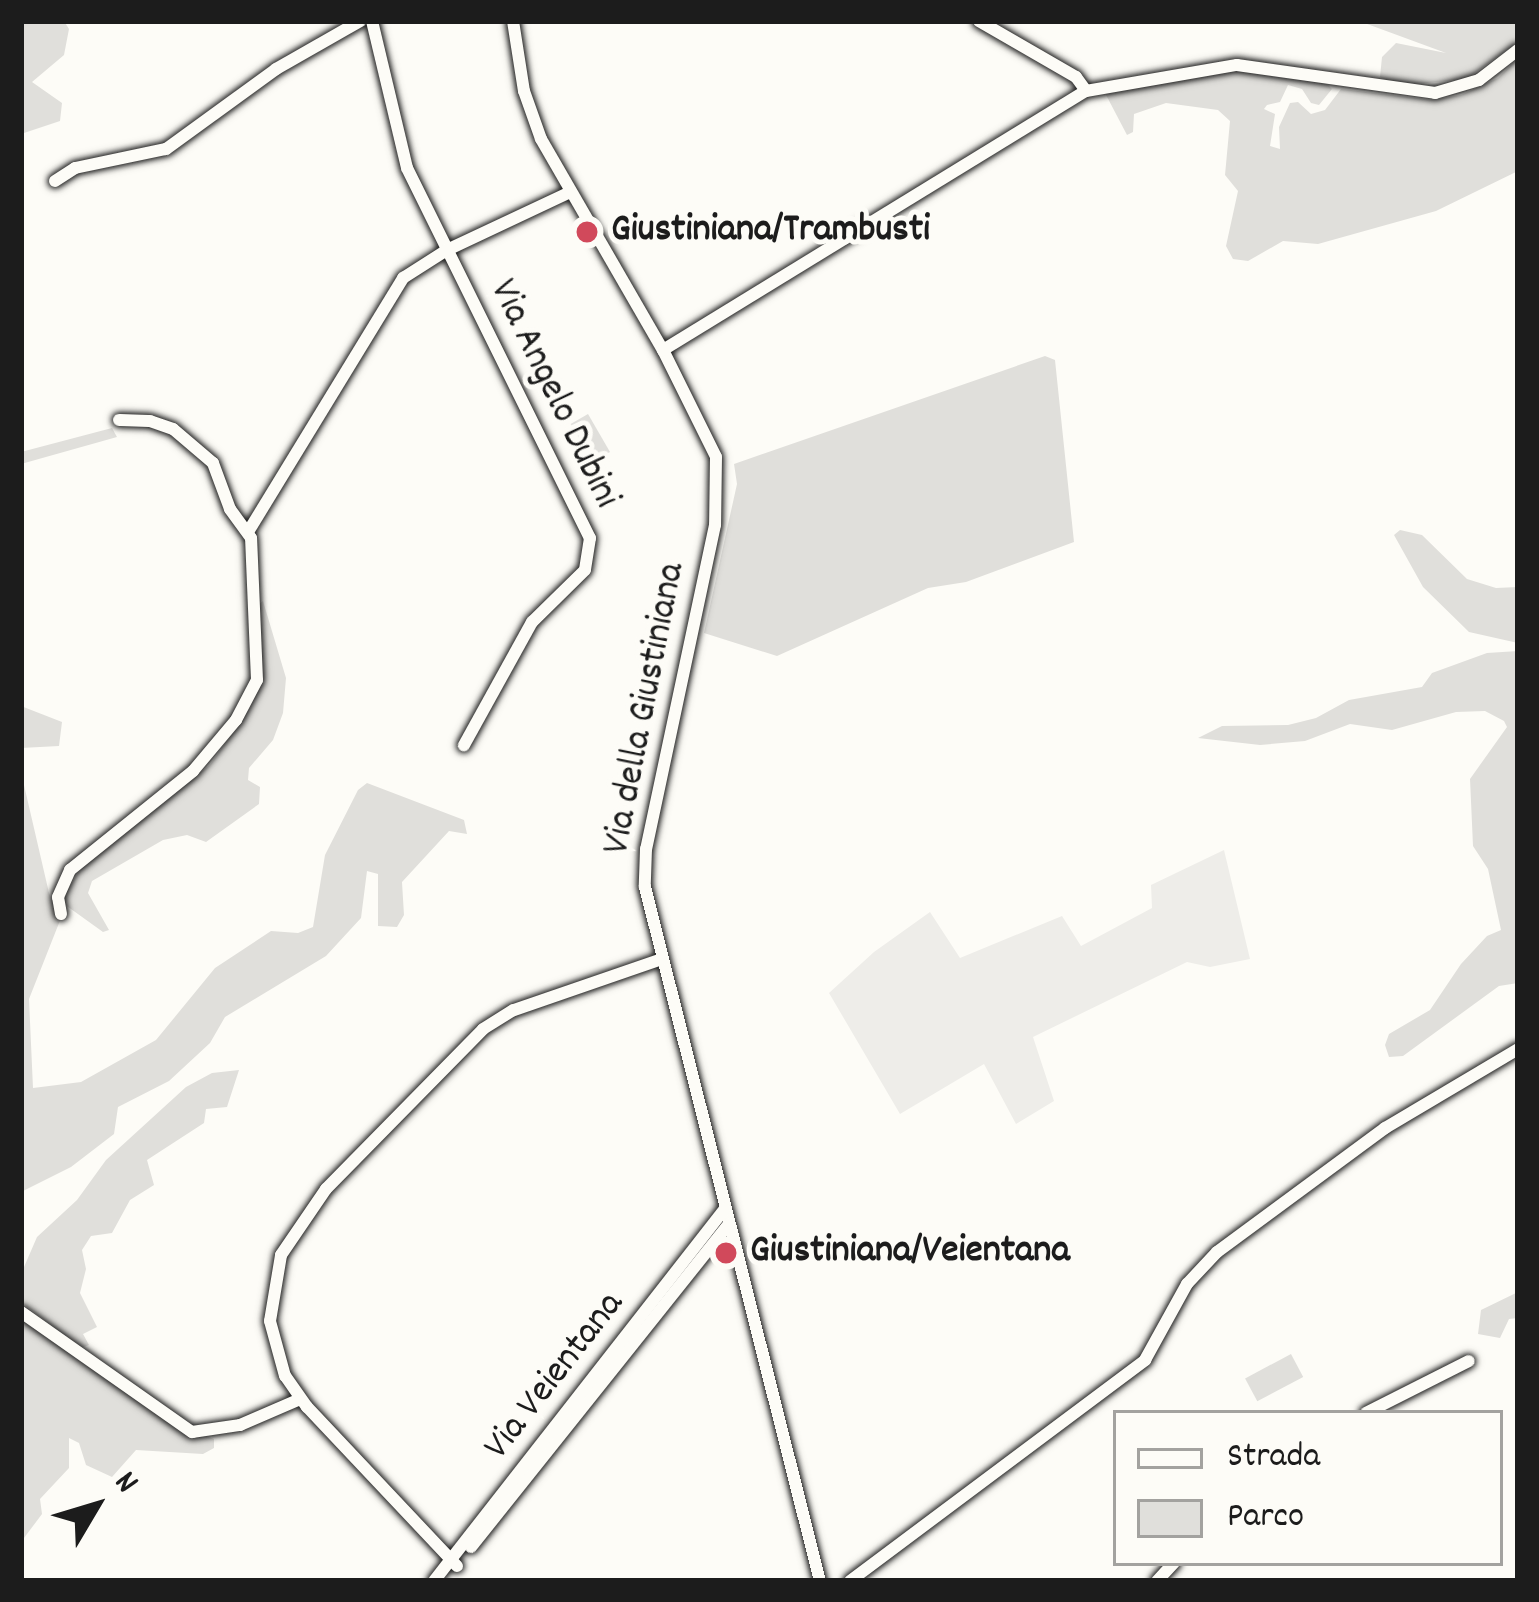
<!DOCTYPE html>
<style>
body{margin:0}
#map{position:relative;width:1539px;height:1602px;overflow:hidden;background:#fdfcf7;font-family:Dekko,sans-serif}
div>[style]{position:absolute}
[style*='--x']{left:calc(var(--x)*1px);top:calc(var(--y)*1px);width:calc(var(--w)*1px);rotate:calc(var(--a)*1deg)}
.built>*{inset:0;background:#eeede9}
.green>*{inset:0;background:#e0dfdb;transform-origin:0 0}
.roads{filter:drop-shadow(0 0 3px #1c1c1c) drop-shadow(0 0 3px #1c1c1c)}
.minor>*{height:12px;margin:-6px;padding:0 6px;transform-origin:6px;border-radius:6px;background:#fdfcf7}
.dots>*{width:33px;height:33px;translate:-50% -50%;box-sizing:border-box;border:6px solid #fdfcf7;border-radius:50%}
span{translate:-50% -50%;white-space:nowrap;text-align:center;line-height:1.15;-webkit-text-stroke:10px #fdfcf7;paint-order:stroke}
.poi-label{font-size:39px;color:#1c1c1c;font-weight:700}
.left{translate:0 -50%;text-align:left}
.street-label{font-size:39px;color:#1c1c1c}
.frame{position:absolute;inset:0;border:24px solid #1c1c1c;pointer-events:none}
.legend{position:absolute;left:1113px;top:1410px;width:390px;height:156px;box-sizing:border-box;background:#fdfcf7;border:3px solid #a3a29f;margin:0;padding:15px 21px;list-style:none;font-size:36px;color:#1c1c1c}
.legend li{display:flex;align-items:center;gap:24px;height:60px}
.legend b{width:60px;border:3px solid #a3a29f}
.north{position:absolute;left:36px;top:1446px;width:120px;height:120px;-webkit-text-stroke:9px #fdfcf7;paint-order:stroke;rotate:52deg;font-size:33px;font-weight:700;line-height:48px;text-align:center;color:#1c1c1c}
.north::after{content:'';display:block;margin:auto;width:42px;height:54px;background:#1c1c1c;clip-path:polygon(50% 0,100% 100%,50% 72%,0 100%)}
</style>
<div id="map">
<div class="built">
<div style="clip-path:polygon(1224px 850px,1250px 959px,1210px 967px,1187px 962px,1033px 1037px,1054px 1101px,1016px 1124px,984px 1064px,900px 1114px,829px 993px,874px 952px,930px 912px,960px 958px,1062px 916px,1081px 946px,1152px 908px,1151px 885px)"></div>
</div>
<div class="green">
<div style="clip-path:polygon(21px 21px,64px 21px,69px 29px,64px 55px,32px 82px,62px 103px,60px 121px,21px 134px)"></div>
<div style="clip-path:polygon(1359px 21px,1518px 21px,1518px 42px,1466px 79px,1398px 86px,1380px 77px,1382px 57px,1396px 43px,1446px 53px)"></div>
<div style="clip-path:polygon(1518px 58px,1518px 171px,1436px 211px,1318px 244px,1283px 241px,1248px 261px,1233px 259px,1226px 246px,1238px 191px,1225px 175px,1230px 121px,1218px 110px,1166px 103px,1134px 114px,1133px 132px,1127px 135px,1105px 93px,1227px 69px,1326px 83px,1332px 89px,1319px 105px,1311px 103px,1302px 89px,1288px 85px,1280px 102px,1267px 105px,1264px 109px,1275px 114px,1270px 146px,1280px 149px,1279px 127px,1290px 103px,1298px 102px,1311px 114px,1325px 110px,1341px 89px,1432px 100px,1461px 95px,1498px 78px)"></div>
<div style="clip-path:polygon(1045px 356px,1055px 360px,1074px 542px,966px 582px,928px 588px,777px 656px,704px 633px,737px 484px,734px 464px)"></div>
<div style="left:588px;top:414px;width:44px;height:20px;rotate:60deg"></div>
<div style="clip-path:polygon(112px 428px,117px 437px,21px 464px,21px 452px)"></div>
<div style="clip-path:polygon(1400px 530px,1422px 535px,1467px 579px,1496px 588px,1518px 587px,1518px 643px,1469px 632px,1423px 587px,1394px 535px)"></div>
<div style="clip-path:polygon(263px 601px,286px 678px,283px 713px,273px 740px,249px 768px,248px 780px,260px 787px,259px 804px,206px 842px,187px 835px,163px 840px,92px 881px,88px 893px,109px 930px,103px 932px,64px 904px,66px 892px,86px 861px,210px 765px,250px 708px,261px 683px,258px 605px)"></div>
<div style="clip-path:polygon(1518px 651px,1518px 983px,1499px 986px,1403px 1056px,1389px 1057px,1385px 1045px,1389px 1034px,1430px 1010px,1461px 964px,1487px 936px,1501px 930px,1488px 869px,1473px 846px,1470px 779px,1507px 727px,1504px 721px,1485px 711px,1456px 712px,1392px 730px,1350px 724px,1305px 741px,1260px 745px,1198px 738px,1222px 726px,1288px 725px,1316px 718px,1349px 700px,1422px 687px,1432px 673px,1487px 653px)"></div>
<div style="clip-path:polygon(21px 706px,62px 722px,59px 746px,21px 748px)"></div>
<div style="clip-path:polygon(21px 772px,49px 893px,61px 918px,29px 999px,33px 1088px,81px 1082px,156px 1040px,215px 968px,271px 931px,298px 933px,313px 927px,325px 855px,358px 790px,367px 783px,464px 820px,467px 834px,449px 831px,402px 882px,404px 915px,397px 927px,378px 926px,378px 874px,367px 871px,361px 918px,326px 956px,225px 1017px,210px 1043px,169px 1081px,118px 1107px,114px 1134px,71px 1167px,21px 1192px)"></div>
<div style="clip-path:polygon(239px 1070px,227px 1107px,206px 1109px,204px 1123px,147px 1160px,154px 1185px,130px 1200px,112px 1233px,91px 1236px,82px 1250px,86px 1269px,80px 1293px,97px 1327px,83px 1334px,89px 1345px,81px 1348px,21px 1302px,21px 1274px,37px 1237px,77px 1200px,106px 1160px,186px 1087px,212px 1073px)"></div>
<div style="clip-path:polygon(1518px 1292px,1518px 1318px,1509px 1319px,1500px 1338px,1478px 1334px,1481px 1310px)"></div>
<div style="clip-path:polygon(21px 1315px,168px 1422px,214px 1439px,214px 1448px,203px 1454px,136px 1450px,112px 1477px,86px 1465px,79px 1443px,69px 1438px,69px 1468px,40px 1499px,42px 1514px,21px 1542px)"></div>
<div style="left:1291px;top:1354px;width:26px;height:52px;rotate:62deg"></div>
</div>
<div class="roads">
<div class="minor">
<div style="--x:372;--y:21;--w:151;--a:76.6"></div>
<div style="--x:407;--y:168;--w:413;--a:63.7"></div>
<div style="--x:590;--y:538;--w:32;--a:99"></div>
<div style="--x:585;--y:570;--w:74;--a:135.5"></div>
<div style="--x:532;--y:622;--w:141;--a:118.9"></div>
<div style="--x:513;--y:21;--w:71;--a:81.1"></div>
<div style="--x:524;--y:91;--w:51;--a:70.5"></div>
<div style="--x:541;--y:139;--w:244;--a:60"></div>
<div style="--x:663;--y:350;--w:119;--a:63.6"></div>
<div style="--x:716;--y:457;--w:68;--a:90.8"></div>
<div style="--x:715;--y:525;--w:331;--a:102"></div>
<div style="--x:646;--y:849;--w:38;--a:92"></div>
<div style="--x:645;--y:887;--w:716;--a:75.85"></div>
<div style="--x:979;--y:21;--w:112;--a:30"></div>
<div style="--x:1076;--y:77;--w:17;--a:54"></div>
<div style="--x:55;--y:181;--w:24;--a:-33"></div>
<div style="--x:75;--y:168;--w:93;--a:-11.8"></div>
<div style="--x:166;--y:149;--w:136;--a:-36"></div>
<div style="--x:276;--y:69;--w:97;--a:-29.7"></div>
<div style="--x:663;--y:350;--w:496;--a:-31.5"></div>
<div style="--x:1086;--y:91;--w:153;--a:-9.8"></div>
<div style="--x:1237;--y:65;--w:200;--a:8"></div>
<div style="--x:1435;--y:93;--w:46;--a:-16.5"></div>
<div style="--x:1479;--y:80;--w:49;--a:-37.6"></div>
<div style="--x:248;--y:532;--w:298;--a:-58.6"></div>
<div style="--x:403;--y:278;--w:52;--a:-32.5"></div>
<div style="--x:447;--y:250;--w:136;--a:-25.2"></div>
<div style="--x:61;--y:914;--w:17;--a:-100"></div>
<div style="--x:58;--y:897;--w:30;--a:-66"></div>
<div style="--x:70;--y:870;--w:158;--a:-38.8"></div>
<div style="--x:193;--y:771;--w:67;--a:-49.9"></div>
<div style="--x:236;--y:720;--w:45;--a:-62.3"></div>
<div style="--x:257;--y:680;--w:142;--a:-92.4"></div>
<div style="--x:251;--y:538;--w:36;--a:-126"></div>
<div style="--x:230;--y:509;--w:49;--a:-110.3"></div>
<div style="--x:213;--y:463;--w:52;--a:-139.6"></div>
<div style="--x:173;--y:429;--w:24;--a:-161"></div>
<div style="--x:150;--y:421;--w:31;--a:-178"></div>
<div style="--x:21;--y:1312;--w:209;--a:35.1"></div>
<div style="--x:192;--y:1432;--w:49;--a:-8.3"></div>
<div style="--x:240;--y:1425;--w:65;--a:-23.4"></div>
<div style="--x:1366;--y:1413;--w:115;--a:-26.8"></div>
<div style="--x:471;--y:1547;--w:413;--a:-51.4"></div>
<div style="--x:457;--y:1566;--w:219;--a:-133.3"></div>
<div style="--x:307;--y:1407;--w:38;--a:-125"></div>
<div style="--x:285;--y:1376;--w:57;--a:-105.3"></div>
<div style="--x:270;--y:1321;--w:67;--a:-80.5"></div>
<div style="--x:281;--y:1255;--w:80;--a:-55.7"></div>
<div style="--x:326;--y:1189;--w:224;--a:-45.5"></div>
<div style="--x:483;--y:1029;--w:36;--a:-32"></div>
<div style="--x:514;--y:1010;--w:157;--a:-19"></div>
<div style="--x:434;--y:1581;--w:472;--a:-52"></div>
<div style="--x:850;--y:1581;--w:369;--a:-36.8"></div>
<div style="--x:1145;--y:1360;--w:87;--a:-61.1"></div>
<div style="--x:1187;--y:1284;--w:44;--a:-46.8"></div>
<div style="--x:1217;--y:1252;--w:209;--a:-36.4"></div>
<div style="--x:1385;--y:1128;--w:155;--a:-30.7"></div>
<div style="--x:1157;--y:1581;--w:25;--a:-47"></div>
</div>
</div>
<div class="dots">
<div style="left:587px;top:232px;background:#d1495b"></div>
<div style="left:726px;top:1253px;background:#d1495b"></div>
</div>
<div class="poi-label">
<span class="left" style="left:611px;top:232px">Giustiniana/Trambusti</span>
<span class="left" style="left:750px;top:1253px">Giustiniana/Veientana</span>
</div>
<div class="street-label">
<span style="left:552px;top:395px;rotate:64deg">Via Angelo Dubini</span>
<span style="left:647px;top:709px;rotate:-79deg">Via della Giustiniana</span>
<span style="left:556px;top:1377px;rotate:-52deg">Via Veientana</span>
</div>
<div class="frame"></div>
<ul class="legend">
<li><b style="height:15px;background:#fdfcf7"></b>Strada</li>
<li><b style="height:33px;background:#e0dfdb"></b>Parco</li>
</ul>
<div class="north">N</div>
</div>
